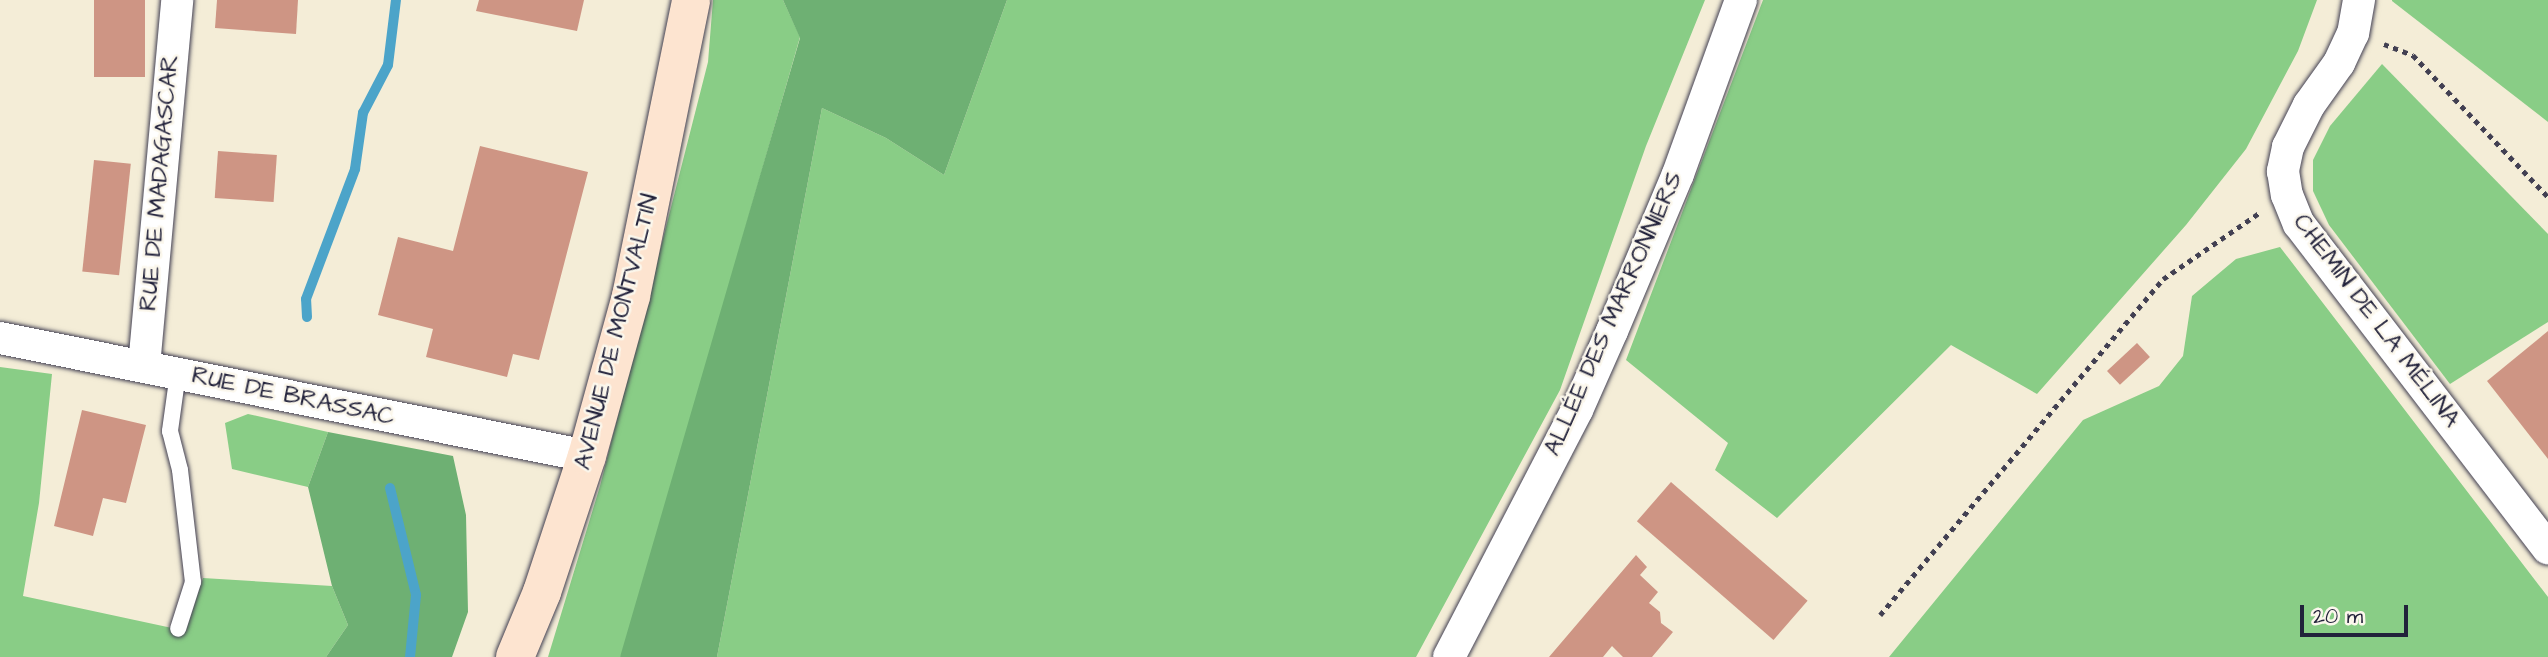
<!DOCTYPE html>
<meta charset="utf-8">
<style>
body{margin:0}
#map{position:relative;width:2548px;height:657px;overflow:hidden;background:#f4edd7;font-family:"Architects Daughter",sans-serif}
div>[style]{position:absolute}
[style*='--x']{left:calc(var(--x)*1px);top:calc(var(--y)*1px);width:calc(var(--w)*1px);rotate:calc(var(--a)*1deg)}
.green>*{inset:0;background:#89cd86}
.forest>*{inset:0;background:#6eb073}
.stream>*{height:10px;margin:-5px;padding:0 5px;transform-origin:5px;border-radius:5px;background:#4ca4c9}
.building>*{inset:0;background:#ce9584;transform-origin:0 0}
.path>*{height:4.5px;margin-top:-2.25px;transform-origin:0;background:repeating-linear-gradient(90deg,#424052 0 5px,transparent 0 10px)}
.roads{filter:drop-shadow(0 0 2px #424052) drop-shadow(0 0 2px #424052)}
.lane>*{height:16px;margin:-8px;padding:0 8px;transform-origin:8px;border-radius:8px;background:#fff}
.street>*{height:32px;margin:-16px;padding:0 16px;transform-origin:16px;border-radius:16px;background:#fff}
.secondary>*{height:38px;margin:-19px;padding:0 19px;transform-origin:19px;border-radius:19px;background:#fde4d0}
span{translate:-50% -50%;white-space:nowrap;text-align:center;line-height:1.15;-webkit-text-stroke:5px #fbf7ec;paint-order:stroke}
.street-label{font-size:24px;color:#22223b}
.scale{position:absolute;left:2300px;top:605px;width:108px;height:32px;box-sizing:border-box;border:4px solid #22223b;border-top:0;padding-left:9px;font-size:21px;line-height:24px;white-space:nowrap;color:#22223b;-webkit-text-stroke:5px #fbf7ec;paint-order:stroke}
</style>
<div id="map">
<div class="green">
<div style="clip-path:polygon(713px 0,783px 0,800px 37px,625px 649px,620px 657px,548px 657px,600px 486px,708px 62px)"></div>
<div style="clip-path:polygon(1007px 0,1705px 0,1646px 146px,1560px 390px,1416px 657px,717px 657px,822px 108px,886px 138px,944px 175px)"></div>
<div style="clip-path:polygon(1763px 0,2317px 0,2298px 51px,2246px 149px,2186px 225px,2037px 394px,1951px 345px,1777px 518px,1715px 470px,1728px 443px,1626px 360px)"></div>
<div style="clip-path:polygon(2392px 0,2548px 0,2548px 122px,2392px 1px)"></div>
<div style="clip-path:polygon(2382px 64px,2548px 234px,2548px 322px,2450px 384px,2329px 225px,2313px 191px,2313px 160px,2330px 126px)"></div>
<div style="clip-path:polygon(2280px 247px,2548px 597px,2548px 657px,1889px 657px,2083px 420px,2159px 386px,2183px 356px,2192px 296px,2236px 259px)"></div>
<div style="clip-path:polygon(0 367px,52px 374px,39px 503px,23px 596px,186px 631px,203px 578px,332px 586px,348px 625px,326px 657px,0 657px)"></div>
<div style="clip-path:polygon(248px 414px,328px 432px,308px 487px,232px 469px,225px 423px)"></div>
</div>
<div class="forest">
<div style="clip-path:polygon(783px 0,1007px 0,944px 175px,886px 138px,822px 108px,717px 657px,620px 657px,800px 38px)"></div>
<div style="clip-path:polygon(328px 432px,453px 456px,466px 515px,468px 612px,452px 657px,326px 657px,348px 625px,332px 586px,308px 487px)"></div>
</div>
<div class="stream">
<div style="--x:307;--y:317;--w:18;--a:-93"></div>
<div style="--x:306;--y:299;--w:139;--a:-69.3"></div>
<div style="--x:355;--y:169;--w:57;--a:-81.9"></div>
<div style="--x:363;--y:113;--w:54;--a:-62.5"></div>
<div style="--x:388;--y:65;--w:65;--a:-83"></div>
<div style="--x:390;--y:488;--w:110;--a:76.3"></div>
<div style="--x:416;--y:595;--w:62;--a:95.5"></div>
</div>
<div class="building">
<div style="left:94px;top:0;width:51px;height:77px"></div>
<div style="clip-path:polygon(217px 0,298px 0,296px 34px,215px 28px)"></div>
<div style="clip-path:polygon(479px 0,584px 0,577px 31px,476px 11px)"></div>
<div style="clip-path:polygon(480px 146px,588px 172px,539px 360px,513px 354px,507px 377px,426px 357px,433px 329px,378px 315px,398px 237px,453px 251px)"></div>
<div style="left:218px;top:151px;width:59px;height:47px;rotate:4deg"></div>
<div style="left:94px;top:160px;width:37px;height:112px;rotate:6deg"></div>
<div style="clip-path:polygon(2548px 331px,2548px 459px,2487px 381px)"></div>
<div style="left:2137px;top:343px;width:19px;height:41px;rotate:47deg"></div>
<div style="clip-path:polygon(82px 410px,146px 425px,126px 503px,103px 498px,93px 536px,54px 526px)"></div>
<div style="left:1671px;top:482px;width:181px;height:52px;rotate:41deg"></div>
<div style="clip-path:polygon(1636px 555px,1647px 567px,1640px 575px,1658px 592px,1649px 603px,1660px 612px,1661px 623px,1673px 632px,1652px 657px,1623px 657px,1612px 646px,1603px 657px,1549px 657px)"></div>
</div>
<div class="path">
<div style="--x:2384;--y:44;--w:31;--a:21"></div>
<div style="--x:2413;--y:55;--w:196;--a:46.4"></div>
<div style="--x:1880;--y:615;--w:439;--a:-49.9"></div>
<div style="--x:2163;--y:279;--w:116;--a:-34.5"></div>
</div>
<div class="roads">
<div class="lane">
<div style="--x:178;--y:373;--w:59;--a:97.9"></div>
<div style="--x:170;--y:431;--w:40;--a:75.6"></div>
<div style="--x:180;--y:470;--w:113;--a:83.4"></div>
<div style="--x:193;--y:582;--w:49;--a:107.7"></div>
</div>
<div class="street">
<div style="--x:2359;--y:0;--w:34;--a:100"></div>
<div style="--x:2353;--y:33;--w:33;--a:115"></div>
<div style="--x:2339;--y:63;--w:52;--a:125.5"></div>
<div style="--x:2309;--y:105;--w:47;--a:116.6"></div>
<div style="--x:2288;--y:147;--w:25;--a:102"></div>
<div style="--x:2283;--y:171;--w:24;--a:81"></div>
<div style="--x:2287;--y:195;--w:31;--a:68"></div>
<div style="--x:2299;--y:224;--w:409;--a:52.5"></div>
<div style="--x:0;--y:338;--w:599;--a:11.37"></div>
<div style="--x:144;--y:366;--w:367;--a:-84.8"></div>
<div style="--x:1449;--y:657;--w:278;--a:-62.6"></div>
<div style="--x:1577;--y:410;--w:86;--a:-66.1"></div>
<div style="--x:1612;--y:331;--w:170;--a:-67.2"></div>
<div style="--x:1678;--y:174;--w:185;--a:-70.1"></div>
</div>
<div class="secondary">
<div style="--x:515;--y:657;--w:70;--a:-67.4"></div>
<div style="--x:542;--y:592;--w:143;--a:-71.7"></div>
<div style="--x:587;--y:456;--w:166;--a:-74.6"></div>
<div style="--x:631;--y:296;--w:302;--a:-78.5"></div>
</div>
</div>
<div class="street-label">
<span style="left:160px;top:183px;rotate:-85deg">RUE DE MADAGASCAR</span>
<span style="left:1614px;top:314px;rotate:-66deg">ALLÉE DES MARRONNIERS</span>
<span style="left:2376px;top:321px;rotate:53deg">CHEMIN DE LA MÉLINA</span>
<span style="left:617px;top:332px;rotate:-76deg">AVENUE DE MONTVALTIN</span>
<span style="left:293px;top:397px;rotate:12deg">RUE DE BRASSAC</span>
</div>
<div class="scale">20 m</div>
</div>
